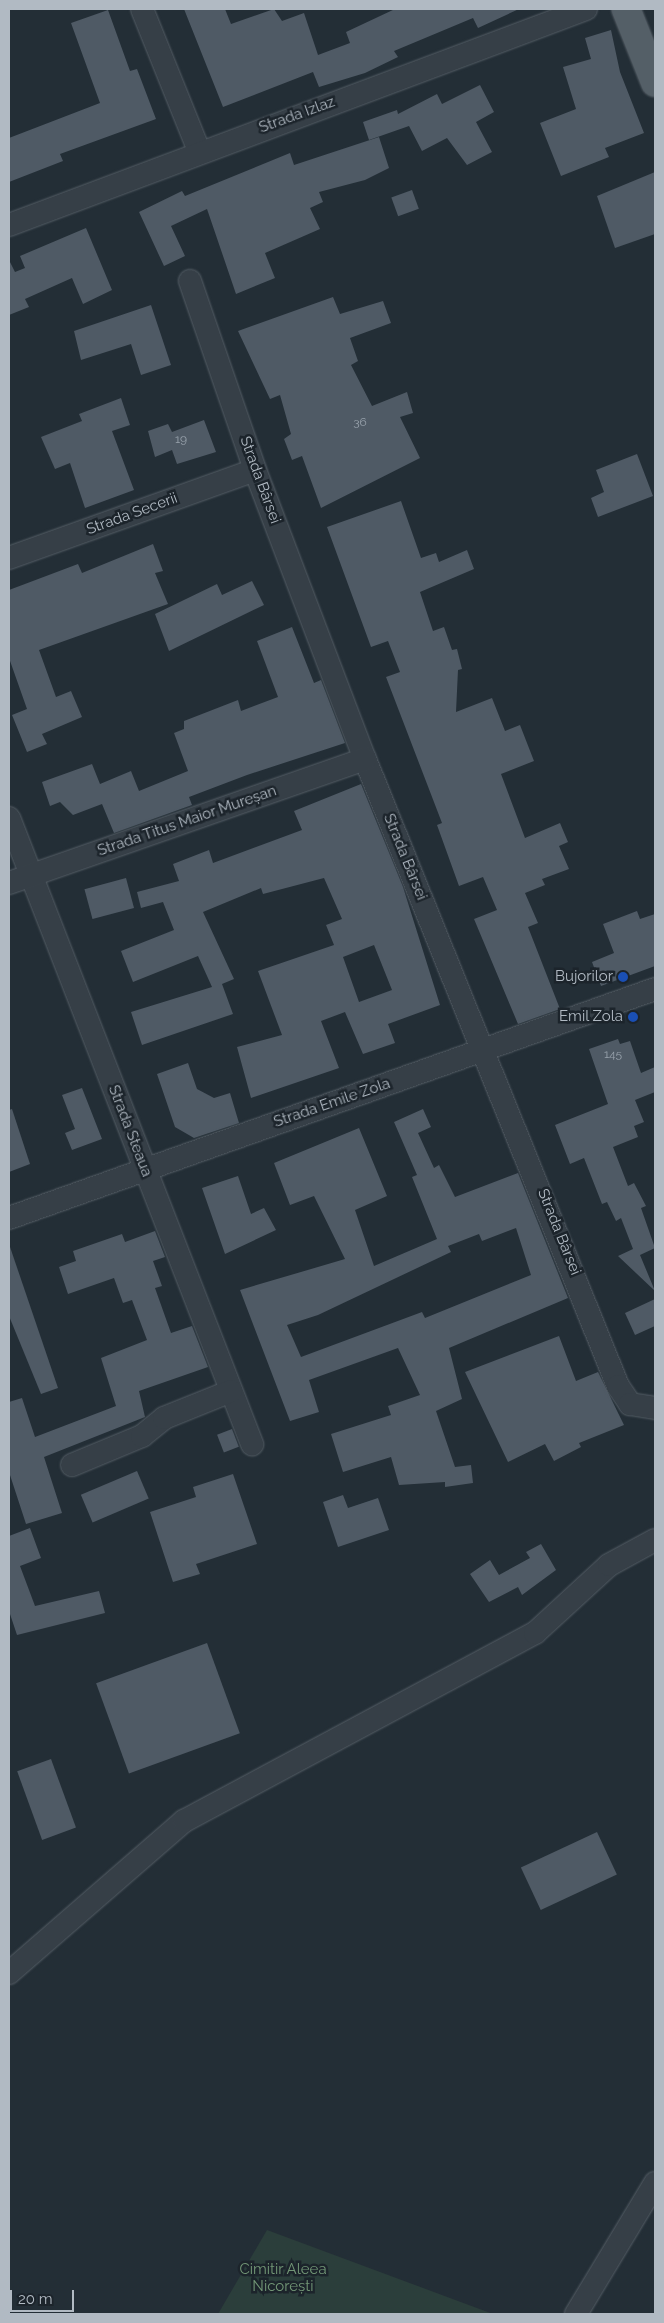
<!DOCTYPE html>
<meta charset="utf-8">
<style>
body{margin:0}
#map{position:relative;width:664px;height:2323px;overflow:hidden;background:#232e36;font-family:Raleway,sans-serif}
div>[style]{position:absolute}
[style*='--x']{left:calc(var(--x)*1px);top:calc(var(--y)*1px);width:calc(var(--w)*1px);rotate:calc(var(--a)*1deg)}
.green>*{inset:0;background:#2b3e3b}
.building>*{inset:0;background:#4f5a65;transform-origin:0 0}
.roads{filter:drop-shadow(0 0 1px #545d65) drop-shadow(0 0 1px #545d65)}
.minor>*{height:22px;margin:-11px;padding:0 11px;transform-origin:11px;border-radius:11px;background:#363f47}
.major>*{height:28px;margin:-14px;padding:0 14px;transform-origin:14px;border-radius:14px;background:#545f67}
.dots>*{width:14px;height:14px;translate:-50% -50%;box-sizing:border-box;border:2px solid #1c242b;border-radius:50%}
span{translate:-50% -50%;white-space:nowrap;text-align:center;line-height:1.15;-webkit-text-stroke:5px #1c242b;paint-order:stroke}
.number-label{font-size:12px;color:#98a2ac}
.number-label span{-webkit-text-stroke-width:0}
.street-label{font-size:15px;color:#b1bac3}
.poi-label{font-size:15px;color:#b1bac3}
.right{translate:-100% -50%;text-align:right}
.park-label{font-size:15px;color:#729676}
.frame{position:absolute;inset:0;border:10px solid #b1bac3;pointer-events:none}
.scale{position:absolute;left:10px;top:2290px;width:64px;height:22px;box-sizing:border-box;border:2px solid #b1bac3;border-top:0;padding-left:6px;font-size:15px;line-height:18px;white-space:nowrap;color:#b1bac3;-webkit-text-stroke:4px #1c242b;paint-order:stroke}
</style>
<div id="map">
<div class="green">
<div style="clip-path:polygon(267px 2230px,493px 2314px,218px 2314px)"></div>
</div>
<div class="building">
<div style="clip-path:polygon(184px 9px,225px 9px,231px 24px,274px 9px,282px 21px,304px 13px,318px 55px,350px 43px,346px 32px,395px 9px,519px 9px,478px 28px,473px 18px,394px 51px,398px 57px,365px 73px,319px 87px,313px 72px,223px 107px)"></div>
<div style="clip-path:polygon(108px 10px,130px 71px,137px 69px,156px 119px,60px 154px,63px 161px,9px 182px,9px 138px,100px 103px,71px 23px)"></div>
<div style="clip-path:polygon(611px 30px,620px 72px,644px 133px,605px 148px,609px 157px,561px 176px,540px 123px,576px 109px,563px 67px,591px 59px,585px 38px)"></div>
<div style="clip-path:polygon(480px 85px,494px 112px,476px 122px,492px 152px,467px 165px,447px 138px,422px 151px,409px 126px,369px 140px,363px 122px,397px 110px,398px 114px,437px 94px,442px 104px)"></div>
<div style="clip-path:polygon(379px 137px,389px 168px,365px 180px,319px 192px,323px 202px,310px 208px,320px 229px,265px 253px,275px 278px,236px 294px,207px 209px,171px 226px,185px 256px,164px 266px,139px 212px,182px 191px,185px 196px,290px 153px,294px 165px)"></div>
<div style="clip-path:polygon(655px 172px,655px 234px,615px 248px,597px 196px)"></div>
<div style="left:412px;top:190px;width:20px;height:22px;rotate:70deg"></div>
<div style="clip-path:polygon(86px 228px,112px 290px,83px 304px,72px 278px,25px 299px,29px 307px,9px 315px,9px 260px,15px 272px,25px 268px,20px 256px)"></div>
<div style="clip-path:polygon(333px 297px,340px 314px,383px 301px,391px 323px,350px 338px,358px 361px,351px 365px,372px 406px,407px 392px,413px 413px,400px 417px,420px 458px,321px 508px,302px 456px,292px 460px,284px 439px,291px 434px,280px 395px,270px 399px,238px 331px)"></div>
<div style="clip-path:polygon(151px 305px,171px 365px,141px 375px,131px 344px,81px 360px,74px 331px)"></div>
<div style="clip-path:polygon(121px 398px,130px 425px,112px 431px,134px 490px,85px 508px,70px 463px,55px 469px,41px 437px,82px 421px,79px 414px)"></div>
<div style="clip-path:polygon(204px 420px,216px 452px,177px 464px,172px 450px,155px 457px,148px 431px,168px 424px,172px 432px)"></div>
<div style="clip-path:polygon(637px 454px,653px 496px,598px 517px,591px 498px,604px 492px,596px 470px)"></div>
<div style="clip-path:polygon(401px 501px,421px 558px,436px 553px,439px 562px,467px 550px,474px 569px,420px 592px,433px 631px,444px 627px,452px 650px,457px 649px,462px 669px,458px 670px,456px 712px,492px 698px,505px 731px,520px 725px,534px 761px,501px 774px,525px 838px,560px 823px,568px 842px,559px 846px,569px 869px,542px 879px,545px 885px,525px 893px,538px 923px,528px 927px,560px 1009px,518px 1024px,474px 919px,497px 910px,483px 877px,459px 886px,437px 825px,442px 823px,386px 677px,400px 672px,388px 641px,371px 647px,327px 527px)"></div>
<div style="clip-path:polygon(153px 544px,163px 571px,155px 573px,168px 604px,39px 650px,56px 697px,71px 691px,82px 717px,42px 734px,47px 744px,27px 752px,12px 715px,27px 709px,9px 658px,9px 590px,78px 564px,82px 573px)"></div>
<div style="clip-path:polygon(252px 581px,264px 605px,169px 651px,155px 614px,217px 584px,222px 595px)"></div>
<div style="clip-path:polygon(292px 627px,314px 683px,321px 680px,345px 743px,247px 775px,189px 797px,192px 805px,114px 833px,102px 804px,73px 815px,60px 802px,50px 806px,42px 782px,92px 764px,100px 784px,131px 771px,139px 791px,188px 771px,174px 733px,184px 729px,184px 721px,238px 700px,241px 711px,278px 697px,257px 641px)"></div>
<div style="clip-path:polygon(evenodd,361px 784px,403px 887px,440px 1005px,388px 1024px,395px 1043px,363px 1054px,345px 1012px,321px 1021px,339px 1068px,251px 1098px,237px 1047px,282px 1035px,258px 971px,334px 945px,326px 925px,342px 919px,324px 878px,263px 894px,261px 888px,203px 912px,234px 979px,222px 984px,233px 1014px,142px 1045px,131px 1012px,212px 987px,198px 956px,133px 982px,121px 951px,174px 930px,163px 902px,141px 908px,137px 892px,179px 881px,173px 864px,209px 850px,213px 863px,302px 830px,294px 811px,361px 784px,374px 945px,392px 990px,359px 1002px,343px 957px,374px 945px)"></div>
<div style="left:126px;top:878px;width:31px;height:43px;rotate:75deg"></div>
<div style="clip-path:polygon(637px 911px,640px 919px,655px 914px,655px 966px,601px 986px,592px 962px,614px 953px,603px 924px)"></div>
<div style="clip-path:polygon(618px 1039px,620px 1044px,630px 1041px,641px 1073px,655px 1067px,655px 1092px,635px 1100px,644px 1122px,634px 1126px,638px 1137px,613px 1147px,628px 1186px,634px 1183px,646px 1206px,641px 1208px,655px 1248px,640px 1255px,655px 1291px,618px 1256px,633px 1249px,621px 1218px,616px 1221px,607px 1202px,602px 1204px,584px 1158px,570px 1164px,555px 1125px,608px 1104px,589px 1049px)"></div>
<div style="clip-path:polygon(188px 1063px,197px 1089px,214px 1098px,230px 1093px,239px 1123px,194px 1138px,175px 1127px,157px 1074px)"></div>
<div style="clip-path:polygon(82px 1088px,102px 1139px,72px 1150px,65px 1133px,75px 1129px,62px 1095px)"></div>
<div style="clip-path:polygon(12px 1109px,30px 1164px,9px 1172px,9px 1110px)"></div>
<div style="clip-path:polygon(evenodd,423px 1109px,431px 1127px,418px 1133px,434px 1168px,439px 1165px,455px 1197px,518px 1173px,568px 1298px,449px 1348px,462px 1399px,436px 1411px,455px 1467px,471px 1465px,473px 1483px,445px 1487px,445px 1482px,399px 1485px,391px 1457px,343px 1472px,331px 1434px,391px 1415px,388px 1406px,420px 1395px,398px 1348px,309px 1380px,319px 1412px,290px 1421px,240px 1290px,345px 1259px,314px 1196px,290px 1205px,274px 1163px,359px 1128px,387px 1196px,355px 1210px,374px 1266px,437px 1239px,412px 1177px,417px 1175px,394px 1122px,423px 1109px,516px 1228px,531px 1275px,425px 1318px,422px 1312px,301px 1357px,287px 1325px,318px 1315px,451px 1252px,448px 1246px,479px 1234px,482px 1241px,516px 1228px)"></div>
<div style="clip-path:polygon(238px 1176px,251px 1214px,264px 1208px,276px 1230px,225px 1254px,202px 1188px)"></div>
<div style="clip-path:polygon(155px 1231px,165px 1257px,153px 1261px,162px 1286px,155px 1288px,171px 1333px,192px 1326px,208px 1367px,139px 1391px,145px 1417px,44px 1457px,62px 1513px,26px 1524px,9px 1472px,9px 1402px,22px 1398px,35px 1437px,116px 1406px,101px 1358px,147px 1340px,132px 1300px,123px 1303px,114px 1278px,68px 1294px,59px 1267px,76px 1261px,73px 1251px,122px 1234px,125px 1242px)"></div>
<div style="clip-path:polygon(9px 1244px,58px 1388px,41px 1394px,9px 1316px)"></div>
<div style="clip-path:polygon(655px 1299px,655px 1326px,635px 1335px,625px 1313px)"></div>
<div style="clip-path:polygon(559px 1336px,576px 1381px,598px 1372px,624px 1425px,579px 1443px,581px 1447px,554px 1461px,545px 1444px,508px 1462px,465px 1372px)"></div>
<div style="left:232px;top:1429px;width:19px;height:16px;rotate:69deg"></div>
<div style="left:137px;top:1471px;width:30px;height:61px;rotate:67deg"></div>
<div style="clip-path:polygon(233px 1474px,257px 1544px,196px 1564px,200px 1574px,173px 1582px,150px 1512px,196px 1497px,193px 1487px)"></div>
<div style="clip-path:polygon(343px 1495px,348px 1508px,378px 1498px,389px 1530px,338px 1547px,323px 1502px)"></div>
<div style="clip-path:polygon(30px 1528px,41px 1558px,20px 1566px,35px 1606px,99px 1591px,105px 1613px,17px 1635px,9px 1611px,9px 1536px)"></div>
<div style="clip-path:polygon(541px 1544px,556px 1570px,522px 1595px,518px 1587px,489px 1602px,470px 1574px,490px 1560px,499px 1575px,530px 1558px,526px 1552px)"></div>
<div style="left:207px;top:1643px;width:96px;height:118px;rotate:70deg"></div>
<div style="left:51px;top:1759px;width:73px;height:36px;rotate:70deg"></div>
<div style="left:597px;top:1832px;width:47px;height:84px;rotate:65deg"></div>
</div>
<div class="roads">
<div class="minor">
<div style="--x:142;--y:9;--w:153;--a:68.1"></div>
<div style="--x:9;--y:225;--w:616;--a:-20.52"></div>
<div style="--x:190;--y:281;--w:200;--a:71"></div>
<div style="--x:255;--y:470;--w:309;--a:69.2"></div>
<div style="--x:365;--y:759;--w:676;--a:68.03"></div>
<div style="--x:618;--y:1386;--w:22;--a:56"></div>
<div style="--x:630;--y:1404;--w:25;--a:9"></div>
<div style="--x:9;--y:558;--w:261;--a:-19.7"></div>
<div style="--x:9;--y:818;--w:672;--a:68.78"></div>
<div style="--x:9;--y:883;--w:377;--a:-19.2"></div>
<div style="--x:9;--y:1218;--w:685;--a:-19.52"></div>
<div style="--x:72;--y:1465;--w:76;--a:-22.5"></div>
<div style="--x:142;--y:1436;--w:28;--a:-39"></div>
<div style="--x:164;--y:1418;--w:72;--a:-21.9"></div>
<div style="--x:9;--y:1973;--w:232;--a:-41"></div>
<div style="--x:184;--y:1821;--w:398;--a:-28.2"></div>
<div style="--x:535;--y:1633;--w:100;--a:-42.6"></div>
<div style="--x:609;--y:1565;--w:52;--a:-28.5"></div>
<div style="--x:576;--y:2314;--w:153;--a:-58.9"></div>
</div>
<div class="major">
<div style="--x:626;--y:9;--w:79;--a:68.3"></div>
</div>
</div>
<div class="dots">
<div style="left:623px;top:977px;background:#1a4fb4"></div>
<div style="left:633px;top:1017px;background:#1a4fb4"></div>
</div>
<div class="number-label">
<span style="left:360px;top:423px">36</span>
<span style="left:181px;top:440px">19</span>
<span style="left:613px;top:1055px">145</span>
</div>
<div class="street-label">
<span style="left:297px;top:115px;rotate:-20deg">Strada Izlaz</span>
<span style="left:260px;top:480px;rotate:70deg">Strada Bârsei</span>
<span style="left:132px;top:514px;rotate:-20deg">Strada Secerii</span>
<span style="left:187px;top:821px;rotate:-19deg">Strada Titus Maior Mureșan</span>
<span style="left:405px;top:857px;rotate:68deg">Strada Bârsei</span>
<span style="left:332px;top:1103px;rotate:-19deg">Strada Emile Zola</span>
<span style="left:130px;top:1131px;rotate:69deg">Strada Steaua</span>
<span style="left:559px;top:1232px;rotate:68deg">Strada Bârsei</span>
</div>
<div class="poi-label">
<span class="right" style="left:613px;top:977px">Bujorilor</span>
<span class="right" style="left:623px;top:1017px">Emil Zola</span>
</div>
<div class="park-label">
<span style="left:283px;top:2278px">Cimitir Aleea<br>Nicorești</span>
</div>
<div class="frame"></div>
<div class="scale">20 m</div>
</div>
